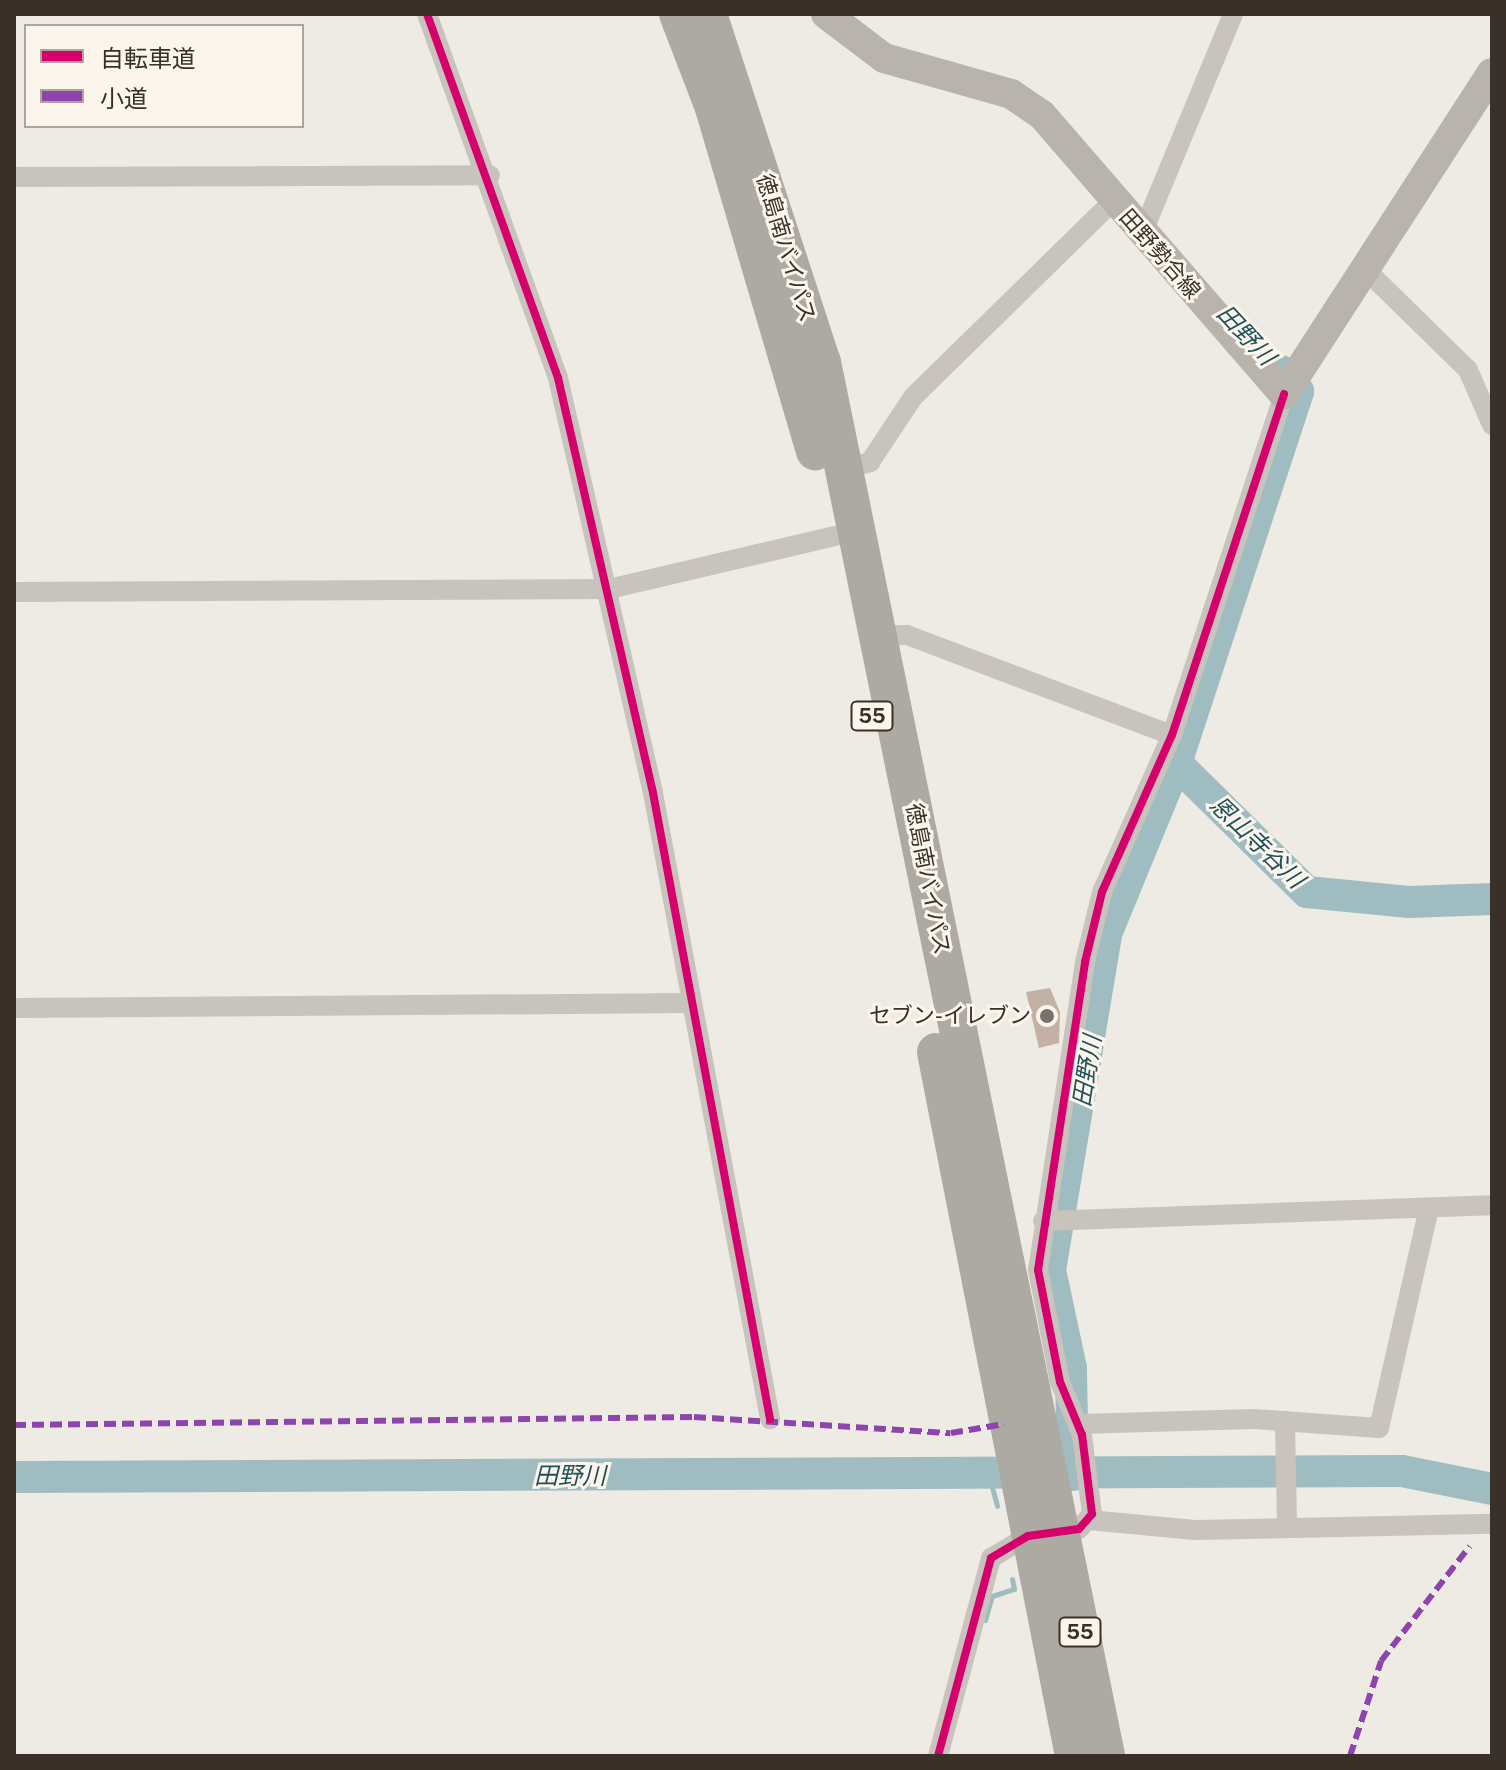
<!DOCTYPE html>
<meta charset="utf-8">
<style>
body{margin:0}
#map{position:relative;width:1506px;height:1770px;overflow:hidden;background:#eeebe4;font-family:"Public Sans","Noto Sans JP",sans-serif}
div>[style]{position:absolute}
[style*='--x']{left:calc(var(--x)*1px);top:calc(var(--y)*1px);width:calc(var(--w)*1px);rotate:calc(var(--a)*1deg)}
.stream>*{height:5px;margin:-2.5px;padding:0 2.5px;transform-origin:2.5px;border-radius:2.5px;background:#9fbdc0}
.river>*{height:32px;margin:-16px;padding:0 16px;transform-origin:16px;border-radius:16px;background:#9fbdc0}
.building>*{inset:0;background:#c3b1a5}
.street>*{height:20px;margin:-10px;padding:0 10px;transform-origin:10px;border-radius:10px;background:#c8c3bc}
.secondary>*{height:30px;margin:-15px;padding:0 15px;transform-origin:15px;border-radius:15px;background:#b8b3ac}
.highway>*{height:38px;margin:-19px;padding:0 19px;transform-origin:19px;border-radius:19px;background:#adaaa3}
.quiet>*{height:6px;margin-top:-3px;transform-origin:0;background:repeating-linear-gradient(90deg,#8e44ad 0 12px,transparent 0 18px)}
.cycleway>*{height:8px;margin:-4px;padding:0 4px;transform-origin:4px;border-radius:4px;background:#d6006c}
.dots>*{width:22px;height:22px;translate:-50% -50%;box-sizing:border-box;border:4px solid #fbf5ec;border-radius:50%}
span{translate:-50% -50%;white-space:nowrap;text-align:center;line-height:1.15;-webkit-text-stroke:6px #fbf5ec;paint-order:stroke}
.shield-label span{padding:2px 6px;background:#fbf5ec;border:2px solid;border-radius:6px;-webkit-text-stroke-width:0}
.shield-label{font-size:20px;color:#3a302a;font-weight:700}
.street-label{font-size:22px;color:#3a302a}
.poi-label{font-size:22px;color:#3a302a}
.right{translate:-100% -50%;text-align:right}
.water-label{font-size:24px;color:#1e515c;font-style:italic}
.frame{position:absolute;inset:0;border:16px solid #3a302a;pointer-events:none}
.legend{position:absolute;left:24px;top:24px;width:280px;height:104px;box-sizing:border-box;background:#fbf5ec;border:2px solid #aea69e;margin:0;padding:10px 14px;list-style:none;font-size:24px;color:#3a302a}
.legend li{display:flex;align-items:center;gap:16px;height:40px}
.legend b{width:40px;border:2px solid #aea69e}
</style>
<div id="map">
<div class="stream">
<div style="--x:989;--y:1476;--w:31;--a:75"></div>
<div style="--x:985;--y:1620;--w:25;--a:-74"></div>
<div style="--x:992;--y:1596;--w:23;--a:-18"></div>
<div style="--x:1014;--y:1589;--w:10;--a:-101"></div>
</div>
<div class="river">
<div style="--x:1176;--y:763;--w:184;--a:44.6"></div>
<div style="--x:1307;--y:892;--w:102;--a:5.6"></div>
<div style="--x:1409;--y:902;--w:83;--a:-2.1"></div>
<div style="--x:1073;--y:1475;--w:107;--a:-91.1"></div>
<div style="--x:1071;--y:1368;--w:100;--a:-102.1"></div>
<div style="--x:1050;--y:1270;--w:341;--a:-80.5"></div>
<div style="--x:1106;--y:934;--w:185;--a:-67.7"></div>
<div style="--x:1176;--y:763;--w:391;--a:-71.8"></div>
<div style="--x:1298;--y:391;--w:26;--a:-130"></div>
<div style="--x:14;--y:1477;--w:1388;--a:-0.25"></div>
<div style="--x:1402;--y:1471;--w:92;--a:11.3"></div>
</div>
<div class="building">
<div style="clip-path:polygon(1050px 988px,1060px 1012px,1059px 1043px,1039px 1048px,1026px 992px)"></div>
</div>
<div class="street">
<div style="--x:427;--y:14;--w:387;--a:70.2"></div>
<div style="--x:558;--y:378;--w:426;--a:77.1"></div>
<div style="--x:653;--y:793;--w:637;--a:79.41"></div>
<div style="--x:14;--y:177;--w:476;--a:-0.2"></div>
<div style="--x:1142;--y:234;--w:238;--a:-67.5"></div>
<div style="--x:1367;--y:271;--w:141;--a:44.4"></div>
<div style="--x:1468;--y:370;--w:60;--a:66.4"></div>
<div style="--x:845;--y:468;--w:26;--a:-13"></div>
<div style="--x:870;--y:462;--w:78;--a:-56.5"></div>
<div style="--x:913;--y:397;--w:281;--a:-44.4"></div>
<div style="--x:14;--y:592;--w:595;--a:-0.29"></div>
<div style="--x:609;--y:589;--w:232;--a:-13.2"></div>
<div style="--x:882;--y:635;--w:25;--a:0"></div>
<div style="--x:907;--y:635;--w:283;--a:20.7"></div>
<div style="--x:14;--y:1008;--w:677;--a:-0.42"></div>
<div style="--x:1043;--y:1221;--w:449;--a:-2"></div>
<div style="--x:1285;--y:1421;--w:106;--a:88.9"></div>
<div style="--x:1079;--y:1424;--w:175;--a:-1.6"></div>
<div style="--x:1254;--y:1419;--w:125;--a:4.1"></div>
<div style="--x:1379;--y:1428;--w:226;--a:-77.2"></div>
<div style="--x:1089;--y:1520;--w:106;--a:5.4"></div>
<div style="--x:1195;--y:1530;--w:297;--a:-1.2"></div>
<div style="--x:938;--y:1756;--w:205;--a:-75"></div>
<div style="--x:991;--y:1558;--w:43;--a:-30.7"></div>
<div style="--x:1028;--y:1536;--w:51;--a:-7.8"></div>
<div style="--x:1079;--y:1529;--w:20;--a:-49"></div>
<div style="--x:1092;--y:1514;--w:80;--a:-97.2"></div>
<div style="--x:1082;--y:1435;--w:57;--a:-112.5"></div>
<div style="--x:1060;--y:1382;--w:114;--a:-101.1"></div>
<div style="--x:1038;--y:1270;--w:312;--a:-81.3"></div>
<div style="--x:1085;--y:962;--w:72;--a:-76.3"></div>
<div style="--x:1102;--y:892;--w:172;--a:-66"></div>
<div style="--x:1172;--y:735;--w:359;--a:-71.8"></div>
</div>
<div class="secondary">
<div style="--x:826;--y:14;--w:73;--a:37.2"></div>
<div style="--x:884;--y:58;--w:132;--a:15.8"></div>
<div style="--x:1011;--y:94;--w:37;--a:34"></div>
<div style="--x:1042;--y:115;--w:369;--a:49.1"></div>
<div style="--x:1284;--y:394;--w:382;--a:-57.1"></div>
</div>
<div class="highway">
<div style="--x:678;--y:14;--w:101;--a:69"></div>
<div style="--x:714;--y:108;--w:358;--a:73.6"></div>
<div style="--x:708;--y:14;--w:366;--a:71.9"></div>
<div style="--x:822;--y:362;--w:1423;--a:78.48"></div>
<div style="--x:936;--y:1052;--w:717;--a:78.91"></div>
</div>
<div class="quiet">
<div style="--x:14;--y:1425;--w:680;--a:-0.67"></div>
<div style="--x:694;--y:1417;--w:257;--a:3.6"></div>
<div style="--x:951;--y:1433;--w:54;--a:-9.6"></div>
<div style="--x:1350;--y:1756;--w:100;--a:-71.9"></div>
<div style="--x:1381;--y:1661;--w:145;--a:-52.3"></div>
</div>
<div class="cycleway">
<div style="--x:427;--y:14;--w:387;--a:70.2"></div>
<div style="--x:558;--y:378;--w:426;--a:77.1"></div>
<div style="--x:653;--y:793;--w:637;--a:79.41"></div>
<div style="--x:938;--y:1756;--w:205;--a:-75"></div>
<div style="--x:991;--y:1558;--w:43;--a:-30.7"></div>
<div style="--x:1028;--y:1536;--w:51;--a:-7.8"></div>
<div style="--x:1079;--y:1529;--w:20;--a:-49"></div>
<div style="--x:1092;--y:1514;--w:80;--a:-97.2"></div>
<div style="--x:1082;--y:1435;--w:57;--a:-112.5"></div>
<div style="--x:1060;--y:1382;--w:114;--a:-101.1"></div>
<div style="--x:1038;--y:1270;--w:312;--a:-81.3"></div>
<div style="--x:1085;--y:962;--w:72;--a:-76.3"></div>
<div style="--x:1102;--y:892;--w:172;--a:-66"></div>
<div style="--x:1172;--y:735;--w:359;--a:-71.8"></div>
</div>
<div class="dots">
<div style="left:1047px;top:1016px;background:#79716b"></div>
</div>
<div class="shield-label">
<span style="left:872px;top:716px">55</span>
<span style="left:1080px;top:1632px">55</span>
</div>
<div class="street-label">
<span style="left:786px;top:248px;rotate:73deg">徳島南バイパス</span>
<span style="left:1160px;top:254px;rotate:49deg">田野勢合線</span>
<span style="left:928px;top:879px;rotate:79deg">徳島南バイパス</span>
</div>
<div class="poi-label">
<span class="right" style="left:1031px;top:1016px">セブン-イレブン</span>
</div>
<div class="water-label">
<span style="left:1246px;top:335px;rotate:47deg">田野川</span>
<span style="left:1257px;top:842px;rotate:44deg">恩山寺谷川</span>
<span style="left:1087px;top:1071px;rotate:-81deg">田野川</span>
<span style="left:570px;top:1476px">田野川</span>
</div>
<div class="frame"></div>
<ul class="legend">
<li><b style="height:10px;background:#d6006c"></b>自転車道</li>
<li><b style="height:10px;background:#8e44ad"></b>小道</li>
</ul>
</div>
